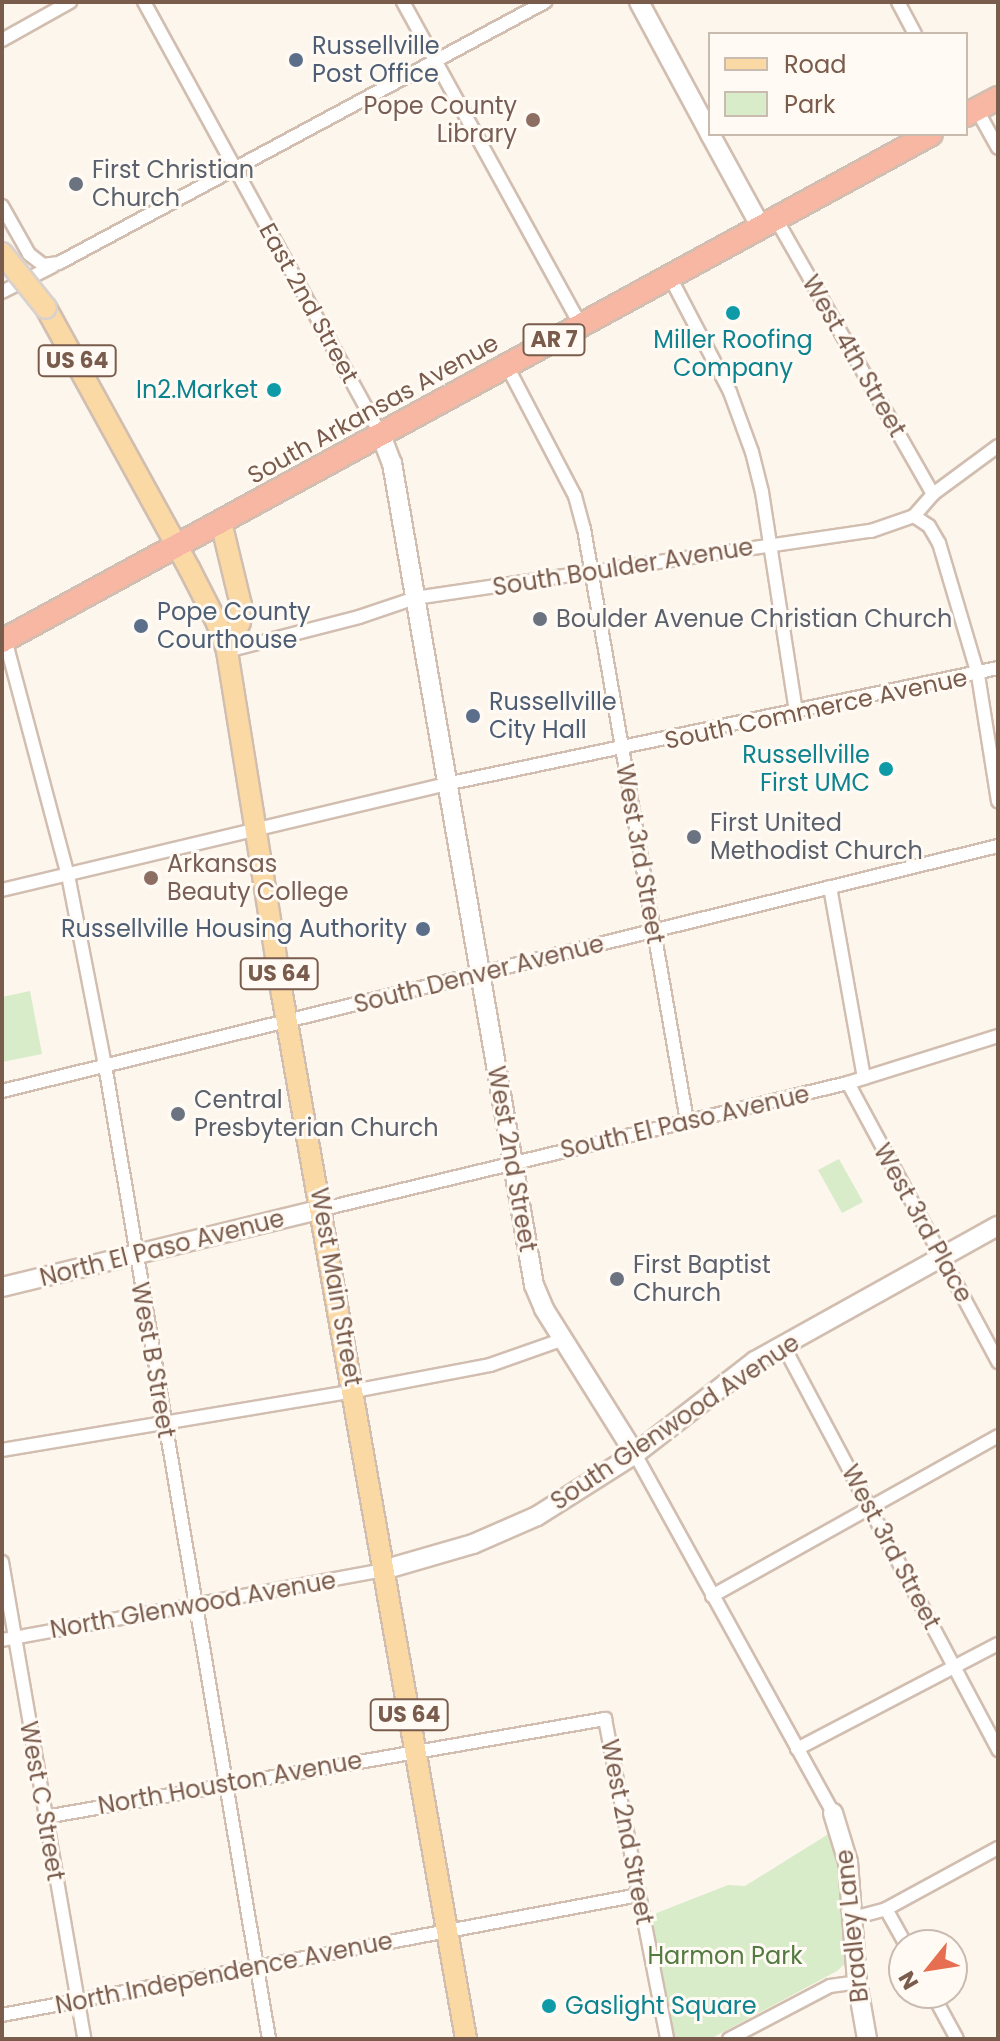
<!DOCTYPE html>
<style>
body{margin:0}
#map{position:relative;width:1000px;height:2041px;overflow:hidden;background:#fdf6ec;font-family:Poppins,sans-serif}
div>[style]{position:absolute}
.green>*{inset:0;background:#d8ecc9}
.roads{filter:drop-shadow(2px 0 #d1beb0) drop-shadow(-2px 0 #d1beb0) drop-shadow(0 2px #d1beb0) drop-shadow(0 -2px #d1beb0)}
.street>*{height:12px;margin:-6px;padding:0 6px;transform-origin:6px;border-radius:6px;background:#fff}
.secondary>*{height:18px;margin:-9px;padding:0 9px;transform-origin:9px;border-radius:9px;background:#fff}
.primary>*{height:20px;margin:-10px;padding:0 10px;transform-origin:10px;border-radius:10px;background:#fbd9a5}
.highway>*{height:22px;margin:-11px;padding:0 11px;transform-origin:11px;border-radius:11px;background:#f7b7a3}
.bridges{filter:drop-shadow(2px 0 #dad1cd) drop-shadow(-2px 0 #dad1cd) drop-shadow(0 2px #dad1cd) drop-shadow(0 -2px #dad1cd)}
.primary-bridge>*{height:20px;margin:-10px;padding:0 10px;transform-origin:10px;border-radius:10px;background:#fbd9a5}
.dots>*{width:22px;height:22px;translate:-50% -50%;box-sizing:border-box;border:4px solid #fffaf3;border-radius:50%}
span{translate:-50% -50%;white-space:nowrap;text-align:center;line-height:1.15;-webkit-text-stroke:6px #fffaf3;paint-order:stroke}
.shield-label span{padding:2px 6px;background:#fffaf3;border:2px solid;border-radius:6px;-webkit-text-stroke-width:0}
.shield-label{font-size:22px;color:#7a5c4d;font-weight:700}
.service-label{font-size:24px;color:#4e5e75}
.left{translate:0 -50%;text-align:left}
.right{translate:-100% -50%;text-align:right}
.education-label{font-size:24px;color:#785e54}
.worship-label{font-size:24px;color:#5b616d}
.street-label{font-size:24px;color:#7a5c4d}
.culture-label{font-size:24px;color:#0d838f}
.park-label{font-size:24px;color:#537a41}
.frame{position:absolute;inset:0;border:4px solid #7a5c4d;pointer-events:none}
.legend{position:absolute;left:708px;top:32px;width:260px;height:104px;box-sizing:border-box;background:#fffaf3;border:2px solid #cabbb1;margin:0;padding:10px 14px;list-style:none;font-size:24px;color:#7a5c4d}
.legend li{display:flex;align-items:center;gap:16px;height:40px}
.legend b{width:40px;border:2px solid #cabbb1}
.north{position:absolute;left:888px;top:1929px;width:80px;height:80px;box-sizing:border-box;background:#fffaf3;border:2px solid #cabbb1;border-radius:50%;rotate:240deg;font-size:22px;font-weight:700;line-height:32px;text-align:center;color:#7a5c4d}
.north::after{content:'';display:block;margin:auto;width:28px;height:36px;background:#e76f51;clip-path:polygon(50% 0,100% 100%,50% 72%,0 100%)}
</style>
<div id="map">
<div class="green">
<i style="clip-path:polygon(30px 991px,42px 1054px,2px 1062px,2px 997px)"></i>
<i style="clip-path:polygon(839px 1159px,863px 1202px,842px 1213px,818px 1170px)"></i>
<i style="clip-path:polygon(830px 1833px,843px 1893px,847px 1962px,837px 1971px,710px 2039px,673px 2039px,649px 1916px,728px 1885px,745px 1886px)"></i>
</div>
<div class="roads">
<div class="street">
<i style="left:144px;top:2px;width:494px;rotate:61.3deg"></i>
<i style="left:403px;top:2px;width:370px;rotate:61.2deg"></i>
<i style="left:898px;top:2px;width:36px;rotate:62deg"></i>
<i style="left:2px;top:40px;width:78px;rotate:-29.2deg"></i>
<i style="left:977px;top:110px;width:43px;rotate:61.1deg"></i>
<i style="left:2px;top:206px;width:55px;rotate:60.6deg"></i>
<i style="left:29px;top:254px;width:18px;rotate:38deg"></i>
<i style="left:43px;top:265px;width:16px;rotate:-7deg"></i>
<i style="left:59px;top:263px;width:552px;rotate:-28.24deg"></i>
<i style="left:776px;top:219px;width:317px;rotate:60.3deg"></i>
<i style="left:670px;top:277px;width:130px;rotate:62.4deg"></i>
<i style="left:730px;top:392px;width:64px;rotate:69.9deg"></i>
<i style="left:752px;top:452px;width:41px;rotate:76deg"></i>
<i style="left:762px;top:492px;width:222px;rotate:81.2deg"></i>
<i style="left:2px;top:292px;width:57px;rotate:-27deg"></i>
<i style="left:507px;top:366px;width:147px;rotate:62.4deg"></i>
<i style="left:575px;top:496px;width:34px;rotate:75deg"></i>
<i style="left:584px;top:529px;width:601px;rotate:80.13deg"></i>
<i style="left:914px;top:516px;width:18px;rotate:34deg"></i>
<i style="left:929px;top:526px;width:20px;rotate:60deg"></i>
<i style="left:939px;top:543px;width:138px;rotate:73.5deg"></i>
<i style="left:978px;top:675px;width:128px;rotate:81deg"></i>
<i style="left:5px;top:639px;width:244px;rotate:75.1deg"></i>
<i style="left:68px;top:875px;width:194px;rotate:79deg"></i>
<i style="left:105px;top:1065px;width:988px;rotate:80.44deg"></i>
<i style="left:227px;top:651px;width:136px;rotate:-14.4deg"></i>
<i style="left:359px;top:617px;width:59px;rotate:-18.7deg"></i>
<i style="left:415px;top:598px;width:461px;rotate:-8.4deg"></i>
<i style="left:871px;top:531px;width:46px;rotate:-19.2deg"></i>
<i style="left:914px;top:516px;width:29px;rotate:-49deg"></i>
<i style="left:933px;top:494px;width:81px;rotate:-36.4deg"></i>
<i style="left:830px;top:887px;width:194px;rotate:79.9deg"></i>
<i style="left:2px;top:890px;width:456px;rotate:-13.4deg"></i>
<i style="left:446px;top:784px;width:564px;rotate:-11.87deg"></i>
<i style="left:848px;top:1083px;width:317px;rotate:61.7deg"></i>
<i style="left:2px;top:1091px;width:1026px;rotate:-13.82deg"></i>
<i style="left:323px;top:1209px;width:540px;rotate:-13.5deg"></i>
<i style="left:848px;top:1083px;width:157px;rotate:-17.4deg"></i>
<i style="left:783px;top:1345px;width:459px;rotate:62deg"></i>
<i style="left:2px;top:1450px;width:357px;rotate:-9.5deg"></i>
<i style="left:354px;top:1391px;width:138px;rotate:-10.8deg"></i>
<i style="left:490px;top:1365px;width:78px;rotate:-19.4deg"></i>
<i style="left:635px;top:1454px;width:410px;rotate:61.1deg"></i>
<i style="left:2px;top:1562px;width:484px;rotate:80.2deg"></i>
<i style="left:712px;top:1596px;width:328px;rotate:-29.2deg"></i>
<i style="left:2px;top:1640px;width:387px;rotate:-10.4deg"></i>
<i style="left:797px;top:1749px;width:227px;rotate:-27.6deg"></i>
<i style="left:45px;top:1817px;width:569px;rotate:-9.93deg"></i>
<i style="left:605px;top:1719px;width:326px;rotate:79deg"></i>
<i style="left:886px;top:1909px;width:41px;rotate:60.9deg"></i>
<i style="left:853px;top:1918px;width:34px;rotate:-15deg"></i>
<i style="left:886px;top:1909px;width:128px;rotate:-28.6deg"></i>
<i style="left:932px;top:1993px;width:52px;rotate:61.5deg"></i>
<i style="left:2px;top:2015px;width:648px;rotate:-10.67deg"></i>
<i style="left:729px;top:2039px;width:114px;rotate:-27.7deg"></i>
<i style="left:830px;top:1986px;width:27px;rotate:-8deg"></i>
</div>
<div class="secondary">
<i style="left:639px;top:2px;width:150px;rotate:61.7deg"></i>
<i style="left:710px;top:134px;width:106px;rotate:61.3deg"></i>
<i style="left:381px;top:435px;width:30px;rotate:69deg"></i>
<i style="left:392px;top:463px;width:834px;rotate:80.2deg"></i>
<i style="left:534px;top:1285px;width:26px;rotate:67deg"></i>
<i style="left:544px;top:1309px;width:171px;rotate:57.9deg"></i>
<i style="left:2px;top:1287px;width:330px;rotate:-13.7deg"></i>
<i style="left:383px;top:1570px;width:94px;rotate:-16.1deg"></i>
<i style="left:473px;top:1544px;width:70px;rotate:-23.6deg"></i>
<i style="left:537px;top:1516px;width:116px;rotate:-32.3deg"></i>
<i style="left:635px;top:1454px;width:152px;rotate:-37.8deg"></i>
<i style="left:755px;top:1361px;width:278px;rotate:-29.1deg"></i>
<i style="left:833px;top:1813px;width:51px;rotate:73deg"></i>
<i style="left:848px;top:1862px;width:120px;rotate:85.7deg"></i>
<i style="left:857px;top:1982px;width:58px;rotate:80deg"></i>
</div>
<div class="primary">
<i style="left:46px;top:308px;width:297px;rotate:61.2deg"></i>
<i style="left:189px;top:568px;width:62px;rotate:63deg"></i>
<i style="left:217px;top:623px;width:30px;rotate:70deg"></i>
<i style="left:227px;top:651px;width:347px;rotate:80.9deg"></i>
<i style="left:282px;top:994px;width:1061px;rotate:80.01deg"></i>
<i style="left:221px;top:522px;width:85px;rotate:76.5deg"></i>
<i style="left:241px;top:605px;width:17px;rotate:93deg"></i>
<i style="left:240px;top:622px;width:32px;rotate:114deg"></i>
</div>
<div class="highway">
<i style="left:966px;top:115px;width:36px;rotate:-28deg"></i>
<i style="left:2px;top:641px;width:1058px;rotate:-28.62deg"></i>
</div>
</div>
<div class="bridges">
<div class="primary-bridge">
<i style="left:2px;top:253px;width:70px;rotate:51.3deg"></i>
</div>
</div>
<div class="dots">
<i style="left:296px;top:60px;background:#5c6f8a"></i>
<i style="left:533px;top:120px;background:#8d6e63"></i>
<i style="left:76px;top:184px;background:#6b7280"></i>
<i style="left:733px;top:313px;background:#0f9aa8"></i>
<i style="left:274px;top:390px;background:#0f9aa8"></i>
<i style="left:540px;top:619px;background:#6b7280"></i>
<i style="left:141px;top:626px;background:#5c6f8a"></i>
<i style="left:473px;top:716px;background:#5c6f8a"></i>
<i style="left:886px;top:769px;background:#0f9aa8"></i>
<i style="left:694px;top:837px;background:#6b7280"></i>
<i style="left:151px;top:878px;background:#8d6e63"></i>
<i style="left:423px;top:929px;background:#5c6f8a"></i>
<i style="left:178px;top:1114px;background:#6b7280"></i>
<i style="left:617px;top:1279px;background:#6b7280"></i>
<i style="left:549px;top:2006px;background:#0f9aa8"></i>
</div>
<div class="shield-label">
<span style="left:554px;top:340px">AR 7</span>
<span style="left:77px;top:361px">US 64</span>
<span style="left:279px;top:974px">US 64</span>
<span style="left:409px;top:1715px">US 64</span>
</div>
<div class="service-label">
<span class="left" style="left:312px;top:60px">Russellville<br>Post Office</span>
<span class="left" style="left:157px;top:626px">Pope County<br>Courthouse</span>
<span class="left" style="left:489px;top:716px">Russellville<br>City Hall</span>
<span class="right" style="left:407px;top:929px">Russellville Housing Authority</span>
</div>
<div class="education-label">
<span class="right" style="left:517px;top:120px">Pope County<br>Library</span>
<span class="left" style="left:167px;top:878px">Arkansas<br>Beauty College</span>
</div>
<div class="worship-label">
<span class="left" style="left:92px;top:184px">First Christian<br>Church</span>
<span class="left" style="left:556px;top:619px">Boulder Avenue Christian Church</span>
<span class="left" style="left:710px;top:837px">First United<br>Methodist Church</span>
<span class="left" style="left:194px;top:1114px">Central<br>Presbyterian Church</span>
<span class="left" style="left:633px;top:1279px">First Baptist<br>Church</span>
</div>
<div class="street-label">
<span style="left:309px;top:303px;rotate:61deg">East 2nd Street</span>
<span style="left:854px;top:356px;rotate:60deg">West 4th Street</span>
<span style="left:373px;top:409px;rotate:-29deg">South Arkansas Avenue</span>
<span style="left:623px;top:567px;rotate:-9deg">South Boulder Avenue</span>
<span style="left:816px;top:709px;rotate:-12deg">South Commerce Avenue</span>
<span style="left:640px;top:854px;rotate:80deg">West 3rd Street</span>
<span style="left:479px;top:974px;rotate:-14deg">South Denver Avenue</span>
<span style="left:685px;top:1122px;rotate:-13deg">South El Paso Avenue</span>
<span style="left:512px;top:1159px;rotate:80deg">West 2nd Street</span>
<span style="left:923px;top:1223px;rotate:61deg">West 3rd Place</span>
<span style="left:162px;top:1248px;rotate:-14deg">North El Paso Avenue</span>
<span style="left:336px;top:1287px;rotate:80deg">West Main Street</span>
<span style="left:153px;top:1360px;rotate:80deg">West B Street</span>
<span style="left:675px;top:1422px;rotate:-34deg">South Glenwood Avenue</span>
<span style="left:891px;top:1547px;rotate:62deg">West 3rd Street</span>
<span style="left:193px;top:1605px;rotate:-10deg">North Glenwood Avenue</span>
<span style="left:230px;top:1783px;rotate:-10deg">North Houston Avenue</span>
<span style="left:42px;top:1801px;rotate:80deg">West C Street</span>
<span style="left:627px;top:1832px;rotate:79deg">West 2nd Street</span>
<span style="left:852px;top:1926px;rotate:-96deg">Bradley Lane</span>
<span style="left:224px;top:1973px;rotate:-11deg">North Independence Avenue</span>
</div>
<div class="culture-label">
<span style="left:733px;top:354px">Miller Roofing<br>Company</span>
<span class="right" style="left:258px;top:390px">In2.Market</span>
<span class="right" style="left:870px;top:769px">Russellville<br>First UMC</span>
<span class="left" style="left:565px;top:2006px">Gaslight Square</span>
</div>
<div class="park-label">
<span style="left:725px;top:1956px">Harmon Park</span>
</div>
<div class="frame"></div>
<ul class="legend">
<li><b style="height:10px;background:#fbd9a5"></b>Road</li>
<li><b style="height:22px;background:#d8ecc9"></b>Park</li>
</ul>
<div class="north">N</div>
</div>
